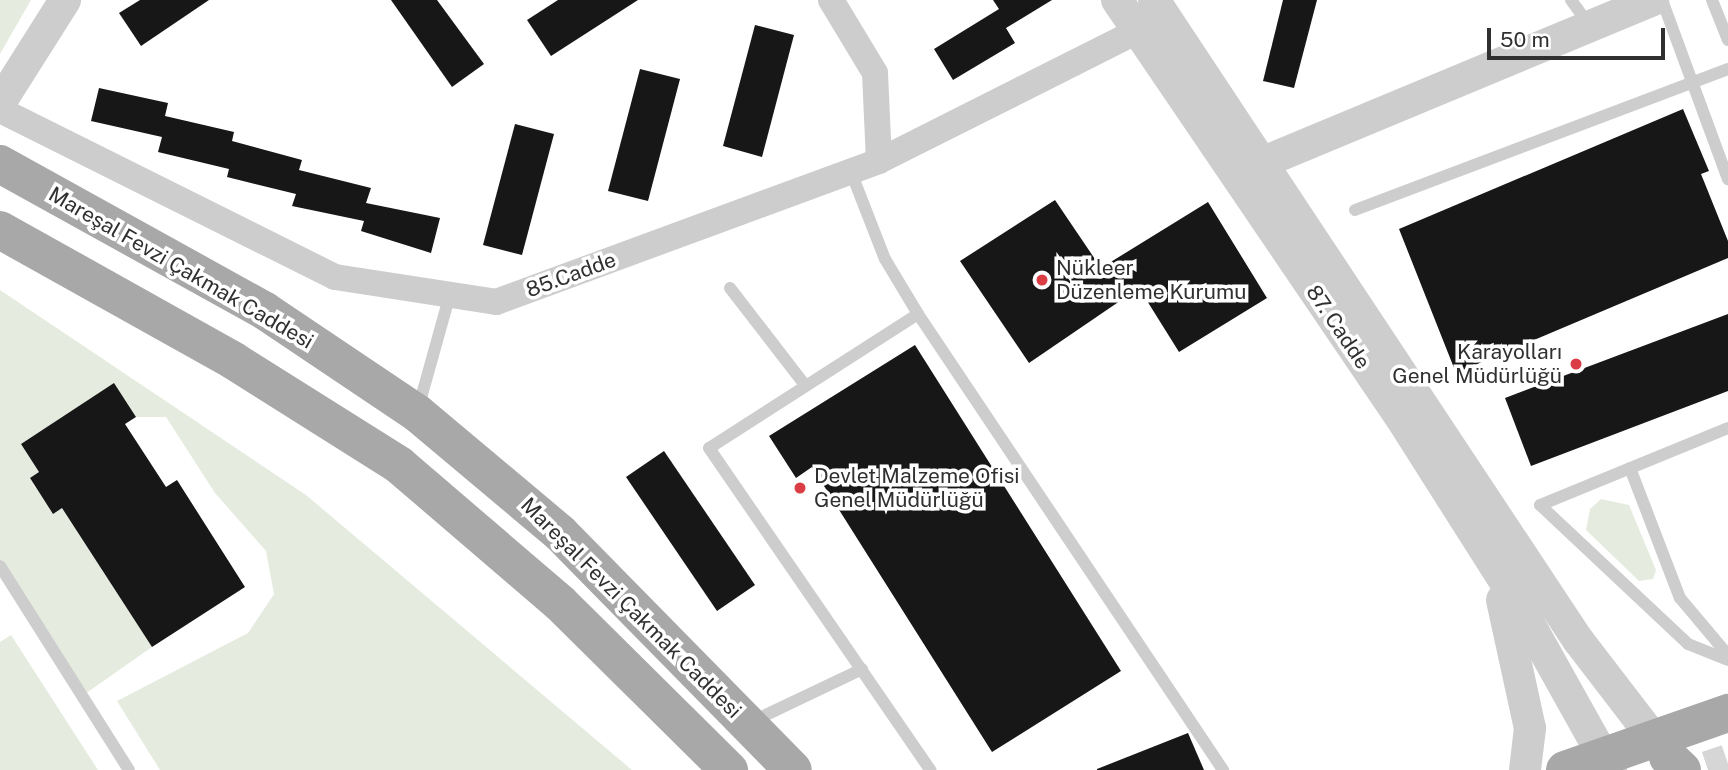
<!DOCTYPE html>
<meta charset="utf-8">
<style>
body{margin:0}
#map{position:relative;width:1728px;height:770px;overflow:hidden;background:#fff;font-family:"Public Sans",sans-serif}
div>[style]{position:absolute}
.green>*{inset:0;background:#e5ecdf}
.building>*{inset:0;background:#171717}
.primary-tunnel>*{height:38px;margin-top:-19px;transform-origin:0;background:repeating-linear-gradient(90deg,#d6d6d6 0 38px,transparent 0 57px)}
.service>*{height:12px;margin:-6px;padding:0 6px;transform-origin:6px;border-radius:6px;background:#cdcdcd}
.minor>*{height:26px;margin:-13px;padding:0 13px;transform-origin:13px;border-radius:13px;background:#cdcdcd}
.tertiary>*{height:32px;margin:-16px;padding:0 16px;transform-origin:16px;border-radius:16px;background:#cdcdcd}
.primary>*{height:38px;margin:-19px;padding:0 19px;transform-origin:19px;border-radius:19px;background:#a8a8a8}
.dots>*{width:19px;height:19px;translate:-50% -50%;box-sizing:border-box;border:4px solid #fff;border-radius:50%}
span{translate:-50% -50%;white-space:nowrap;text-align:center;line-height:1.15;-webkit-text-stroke:7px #fff;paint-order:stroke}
.street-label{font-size:21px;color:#303030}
.poi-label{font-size:21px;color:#303030}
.left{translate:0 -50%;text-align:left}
.right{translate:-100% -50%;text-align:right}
.scale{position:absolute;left:1487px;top:28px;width:178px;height:32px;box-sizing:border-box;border:4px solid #303030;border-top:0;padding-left:9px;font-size:21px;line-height:24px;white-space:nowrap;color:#303030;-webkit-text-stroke:5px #fff;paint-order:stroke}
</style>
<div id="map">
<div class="green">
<i style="clip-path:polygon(0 0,31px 0,0 54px)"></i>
<i style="clip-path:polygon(0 290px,306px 495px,632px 770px,160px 770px,117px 701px,248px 633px,274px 594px,266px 551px,215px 493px,166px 417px,136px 417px,114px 384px,21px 444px,39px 472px,30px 479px,53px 514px,62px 508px,152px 647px,82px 696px,0 566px)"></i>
<i style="clip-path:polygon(1601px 499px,1629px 505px,1656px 570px,1653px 579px,1639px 581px,1586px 530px,1590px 509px)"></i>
<i style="clip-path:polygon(11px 635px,98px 770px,0 770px,0 642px)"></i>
</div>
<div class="building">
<i style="clip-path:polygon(140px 0,209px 0,141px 46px,119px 13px)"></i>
<i style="clip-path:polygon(391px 0,437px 0,484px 64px,452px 87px)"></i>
<i style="clip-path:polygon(558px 0,638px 0,551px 56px,527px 20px)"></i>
<i style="clip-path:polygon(993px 0,1052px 0,1006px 28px,1015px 43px,953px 80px,934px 49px,999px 9px)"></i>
<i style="clip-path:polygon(1283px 0,1317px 0,1294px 88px,1263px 81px)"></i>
<i style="clip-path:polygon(755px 25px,794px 35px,762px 157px,723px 146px)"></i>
<i style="clip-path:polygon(640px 69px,680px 79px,648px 201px,608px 191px)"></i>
<i style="clip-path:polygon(99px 88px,168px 103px,165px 116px,234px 132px,232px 141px,302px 160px,299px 170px,371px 188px,366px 203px,440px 218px,431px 253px,361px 231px,364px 221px,292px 206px,296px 194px,227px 177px,229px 169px,158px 152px,162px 137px,91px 121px)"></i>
<i style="clip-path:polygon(1683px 109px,1709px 171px,1701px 174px,1728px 241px,1728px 258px,1456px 373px,1399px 229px)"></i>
<i style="clip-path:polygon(515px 124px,554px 134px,522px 255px,483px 245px)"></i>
<i style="clip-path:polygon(1055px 200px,1101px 268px,1208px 202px,1267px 298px,1179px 352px,1139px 288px,1029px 363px,960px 261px)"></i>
<i style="clip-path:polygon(1728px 314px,1728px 391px,1531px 466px,1505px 398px)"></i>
<i style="clip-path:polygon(915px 345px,1121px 671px,992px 752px,812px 467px,796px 478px,769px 436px)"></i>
<i style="clip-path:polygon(114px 383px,136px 417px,125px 424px,166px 487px,177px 480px,245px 587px,152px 647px,62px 508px,53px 514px,30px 478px,39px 472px,21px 444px)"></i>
<i style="clip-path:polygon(664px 451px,755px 585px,717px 611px,626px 477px)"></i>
<i style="clip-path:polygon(1188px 733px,1204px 770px,1097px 770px,1097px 769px)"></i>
</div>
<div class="primary-tunnel">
<i style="left:1708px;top:770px;width:21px;rotate:-19deg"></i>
</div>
<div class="service">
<i style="left:1571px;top:0;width:31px;rotate:54deg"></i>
<i style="left:1662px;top:0;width:191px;rotate:69.8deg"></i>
<i style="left:1712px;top:0;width:43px;rotate:68.2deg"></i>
<i style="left:851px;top:172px;width:93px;rotate:68.7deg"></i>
<i style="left:885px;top:259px;width:64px;rotate:59deg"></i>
<i style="left:918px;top:314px;width:549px;rotate:56.22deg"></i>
<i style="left:1355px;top:210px;width:399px;rotate:-20.7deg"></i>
<i style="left:730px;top:288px;width:123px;rotate:52.3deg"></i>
<i style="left:918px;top:314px;width:248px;rotate:147.3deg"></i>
<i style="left:709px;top:448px;width:391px;rotate:55.5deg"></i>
<i style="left:418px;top:409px;width:115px;rotate:-74.4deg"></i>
<i style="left:1728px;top:428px;width:203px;rotate:157.7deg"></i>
<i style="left:1540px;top:505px;width:203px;rotate:43.2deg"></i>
<i style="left:1688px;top:644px;width:43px;rotate:21.8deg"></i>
<i style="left:1630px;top:468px;width:139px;rotate:69deg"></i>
<i style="left:1680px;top:598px;width:75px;rotate:49.9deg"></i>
<i style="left:0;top:566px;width:241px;rotate:57.7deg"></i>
<i style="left:751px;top:722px;width:123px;rotate:-25.5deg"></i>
</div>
<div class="minor">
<i style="left:831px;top:0;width:85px;rotate:58.9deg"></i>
<i style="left:875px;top:73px;width:88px;rotate:87.4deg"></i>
<i style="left:0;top:110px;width:374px;rotate:26.5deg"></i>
<i style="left:335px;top:277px;width:163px;rotate:8.8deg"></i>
<i style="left:496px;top:302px;width:408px;rotate:-20.2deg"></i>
<i style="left:879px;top:161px;width:289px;rotate:-26.7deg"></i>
</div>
<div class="tertiary">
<i style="left:1117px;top:0;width:505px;rotate:55.81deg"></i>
<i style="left:1401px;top:418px;width:207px;rotate:57.6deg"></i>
<i style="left:1512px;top:593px;width:203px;rotate:60.8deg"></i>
<i style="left:1154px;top:0;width:768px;rotate:56.48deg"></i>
<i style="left:1578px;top:640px;width:146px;rotate:52.5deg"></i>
<i style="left:0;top:103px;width:122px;rotate:-57.7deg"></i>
<i style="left:1247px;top:169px;width:440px;rotate:-22.6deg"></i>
<i style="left:1502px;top:600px;width:131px;rotate:77.7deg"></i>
<i style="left:1530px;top:728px;width:42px;rotate:96.8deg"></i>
</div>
<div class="primary">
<i style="left:0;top:164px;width:303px;rotate:29deg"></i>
<i style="left:265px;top:311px;width:183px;rotate:33.9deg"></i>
<i style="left:417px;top:413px;width:187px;rotate:40deg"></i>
<i style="left:560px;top:533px;width:332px;rotate:45.5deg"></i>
<i style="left:0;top:230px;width:268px;rotate:29.2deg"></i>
<i style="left:234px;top:361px;width:195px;rotate:32.2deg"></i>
<i style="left:399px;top:465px;width:212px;rotate:40.6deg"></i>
<i style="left:560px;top:603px;width:238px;rotate:44.7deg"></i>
<i style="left:1668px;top:757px;width:19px;rotate:43deg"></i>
<i style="left:1565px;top:770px;width:173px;rotate:-19.3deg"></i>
</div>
<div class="dots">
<i style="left:1042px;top:280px;background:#db3d44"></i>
<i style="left:1576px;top:364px;background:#db3d44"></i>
<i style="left:800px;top:488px;background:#db3d44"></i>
</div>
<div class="street-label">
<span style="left:181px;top:268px;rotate:30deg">Mareşal Fevzi Çakmak Caddesi</span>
<span style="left:571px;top:275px;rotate:-20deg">85.Cadde</span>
<span style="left:1338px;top:327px;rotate:56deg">87. Cadde</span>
<span style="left:631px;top:608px;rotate:45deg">Mareşal Fevzi Çakmak Caddesi</span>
</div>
<div class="poi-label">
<span class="left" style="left:1056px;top:280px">Nükleer<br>Düzenleme Kurumu</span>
<span class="right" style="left:1562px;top:364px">Karayolları<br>Genel Müdürlüğü</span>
<span class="left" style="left:814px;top:488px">Devlet Malzeme Ofisi<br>Genel Müdürlüğü</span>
</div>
<div class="scale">50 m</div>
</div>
